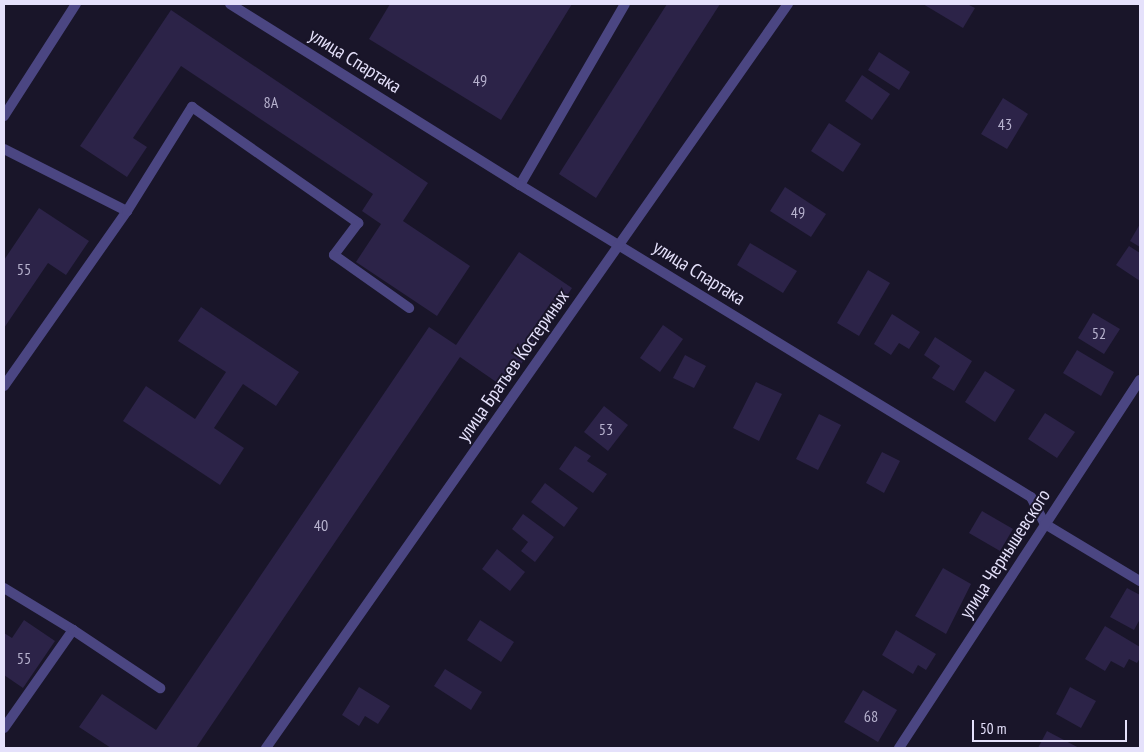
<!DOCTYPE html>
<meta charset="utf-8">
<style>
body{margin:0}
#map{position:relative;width:1144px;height:752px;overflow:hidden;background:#191529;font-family:"PT Sans Narrow",sans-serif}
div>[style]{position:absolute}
.building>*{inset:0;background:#2c2348}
.service>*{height:10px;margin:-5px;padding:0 5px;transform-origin:5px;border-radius:5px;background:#4b4682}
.minor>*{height:10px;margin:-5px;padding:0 5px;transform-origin:5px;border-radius:5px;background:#4b4682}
.tertiary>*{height:10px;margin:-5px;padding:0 5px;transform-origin:5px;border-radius:5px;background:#4b4682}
span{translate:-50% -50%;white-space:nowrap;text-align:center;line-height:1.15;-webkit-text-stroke:4px #191529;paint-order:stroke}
.number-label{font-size:16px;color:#b7b2ce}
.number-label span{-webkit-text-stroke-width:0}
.street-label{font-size:19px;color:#e5e1fb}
.frame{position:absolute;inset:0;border:5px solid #e5e1fb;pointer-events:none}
.scale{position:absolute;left:972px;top:720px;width:155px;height:22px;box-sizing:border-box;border:2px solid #e5e1fb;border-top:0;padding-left:6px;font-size:15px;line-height:18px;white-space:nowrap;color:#e5e1fb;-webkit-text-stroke:4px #191529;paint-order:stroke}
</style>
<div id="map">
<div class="building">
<i style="clip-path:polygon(390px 4px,572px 4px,501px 120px,369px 39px)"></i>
<i style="clip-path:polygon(667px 4px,720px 4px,596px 198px,559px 174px)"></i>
<i style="clip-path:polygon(923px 4px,967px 4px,975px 8px,963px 28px)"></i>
<i style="clip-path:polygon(171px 10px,428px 183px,403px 221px,470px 266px,437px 316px,356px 262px,381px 224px,362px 211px,373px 194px,181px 66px,133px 138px,147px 147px,127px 177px,80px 146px)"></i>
<i style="clip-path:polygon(879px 52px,910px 72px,899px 90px,868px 70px)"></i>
<i style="clip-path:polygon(862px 75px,890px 94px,872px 120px,845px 101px)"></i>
<i style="clip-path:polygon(1003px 98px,1028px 114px,1007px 149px,981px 134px)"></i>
<i style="clip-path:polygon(829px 123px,861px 144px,843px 172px,811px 151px)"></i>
<i style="clip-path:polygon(785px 187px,826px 214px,811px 237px,770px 211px)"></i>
<i style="clip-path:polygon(39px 208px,89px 241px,66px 275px,48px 263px,4px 328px,4px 260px)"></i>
<i style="clip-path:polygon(1140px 224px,1140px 247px,1130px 241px)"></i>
<i style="clip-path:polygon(750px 243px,797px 271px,783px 293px,737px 265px)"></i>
<i style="clip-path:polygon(1129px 246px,1140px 253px,1140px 281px,1116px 265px)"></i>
<i style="clip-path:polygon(519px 252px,572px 288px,505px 388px,460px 357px,196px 748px,111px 748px,79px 727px,102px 694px,156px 730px,429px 327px,456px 345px)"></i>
<i style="clip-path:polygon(868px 270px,890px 283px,859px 336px,837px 323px)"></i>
<i style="clip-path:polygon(201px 307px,299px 372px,276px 406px,243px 384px,214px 428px,244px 448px,220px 485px,123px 421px,146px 386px,195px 419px,226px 372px,178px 341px)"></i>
<i style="clip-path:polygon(1093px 313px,1120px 329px,1104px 354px,1078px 338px)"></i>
<i style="clip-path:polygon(892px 314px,920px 332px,909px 349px,899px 343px,891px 355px,874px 344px)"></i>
<i style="clip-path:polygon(663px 325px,683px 339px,660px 372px,640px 358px)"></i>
<i style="clip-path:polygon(935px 337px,972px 361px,954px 391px,932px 378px,940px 366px,924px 355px)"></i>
<i style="clip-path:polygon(1077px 350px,1114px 372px,1101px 396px,1063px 373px)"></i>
<i style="clip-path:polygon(685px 355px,706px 366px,694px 388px,673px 378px)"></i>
<i style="clip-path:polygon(985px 371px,1015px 390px,995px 422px,965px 402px)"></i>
<i style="clip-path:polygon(756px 382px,782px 394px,759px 441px,733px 428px)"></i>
<i style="clip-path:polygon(604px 406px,628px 425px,608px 451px,584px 432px)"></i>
<i style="clip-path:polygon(1045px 413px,1075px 432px,1057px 458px,1028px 439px)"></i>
<i style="clip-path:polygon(819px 414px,841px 425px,818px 470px,796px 459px)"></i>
<i style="clip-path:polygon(575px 446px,591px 456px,587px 461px,607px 474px,593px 493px,559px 469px)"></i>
<i style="clip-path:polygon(882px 452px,900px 461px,884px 493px,866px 483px)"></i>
<i style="clip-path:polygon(545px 483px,578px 508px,564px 527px,531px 502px)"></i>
<i style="clip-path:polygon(982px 511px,1013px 529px,1000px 551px,969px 533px)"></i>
<i style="clip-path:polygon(523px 514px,554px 537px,535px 562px,521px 551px,528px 542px,512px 529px)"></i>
<i style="clip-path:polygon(497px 549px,525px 572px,510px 591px,482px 569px)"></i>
<i style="clip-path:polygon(943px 568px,971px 584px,946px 634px,915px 616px)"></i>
<i style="clip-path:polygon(1127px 588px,1140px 595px,1140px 619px,1134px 630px,1110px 617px)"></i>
<i style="clip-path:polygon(24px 620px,55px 641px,23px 688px,4px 675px,4px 633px,12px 638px)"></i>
<i style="clip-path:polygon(480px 620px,514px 642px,501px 662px,467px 640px)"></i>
<i style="clip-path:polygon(1105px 626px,1140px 647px,1140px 658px,1137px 663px,1129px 659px,1124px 668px,1111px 661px,1105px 671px,1085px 659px)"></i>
<i style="clip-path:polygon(896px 630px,936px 654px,926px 670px,918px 665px,913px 674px,882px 655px)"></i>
<i style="clip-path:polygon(445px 669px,482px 692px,471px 710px,434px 686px)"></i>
<i style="clip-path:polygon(359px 687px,390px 706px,378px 724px,365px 716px,359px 726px,342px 715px)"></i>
<i style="clip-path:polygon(1070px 687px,1096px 701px,1081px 728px,1056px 714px)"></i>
<i style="clip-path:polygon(863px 690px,897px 710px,878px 742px,844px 722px)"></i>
<i style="clip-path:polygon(1047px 731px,1079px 748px,1038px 748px)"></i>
</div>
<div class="service">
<i style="left:4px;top:149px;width:138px;rotate:26.8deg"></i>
<i style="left:520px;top:185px;width:209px;rotate:-59.9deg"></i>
<i style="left:4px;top:386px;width:214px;rotate:-54.9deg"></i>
<i style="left:127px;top:211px;width:123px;rotate:-58deg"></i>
<i style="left:192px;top:107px;width:203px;rotate:34.9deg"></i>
<i style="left:358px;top:223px;width:40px;rotate:127deg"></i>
<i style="left:334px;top:255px;width:92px;rotate:35.2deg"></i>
<i style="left:4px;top:588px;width:81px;rotate:31.3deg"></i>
<i style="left:4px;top:728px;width:120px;rotate:-54.9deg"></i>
<i style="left:73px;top:630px;width:105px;rotate:33.7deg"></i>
</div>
<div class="minor">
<i style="left:230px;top:4px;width:342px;rotate:32deg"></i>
<i style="left:520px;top:185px;width:599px;rotate:31.41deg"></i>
<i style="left:1031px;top:497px;width:30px;rotate:63deg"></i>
<i style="left:1045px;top:524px;width:111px;rotate:31deg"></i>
<i style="left:266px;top:748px;width:909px;rotate:-54.95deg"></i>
<i style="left:899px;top:748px;width:440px;rotate:-56.8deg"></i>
</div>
<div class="tertiary">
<i style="left:4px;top:116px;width:133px;rotate:-57.3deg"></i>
</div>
<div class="number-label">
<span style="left:480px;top:80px">49</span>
<span style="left:271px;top:102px">8А</span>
<span style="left:1005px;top:124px">43</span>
<span style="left:798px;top:212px">49</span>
<span style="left:24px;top:269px">55</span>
<span style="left:1099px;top:333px">52</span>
<span style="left:606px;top:429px">53</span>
<span style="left:321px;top:525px">40</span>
<span style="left:24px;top:658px">55</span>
<span style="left:871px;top:716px">68</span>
</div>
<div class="street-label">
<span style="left:355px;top:61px;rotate:32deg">улица Спартака</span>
<span style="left:699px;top:273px;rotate:32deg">улица Спартака</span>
<span style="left:513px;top:366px;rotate:-55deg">улица Братьев Костериных</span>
<span style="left:1005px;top:554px;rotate:-57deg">улица Чернышевского</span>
</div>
<div class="frame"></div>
<div class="scale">50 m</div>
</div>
